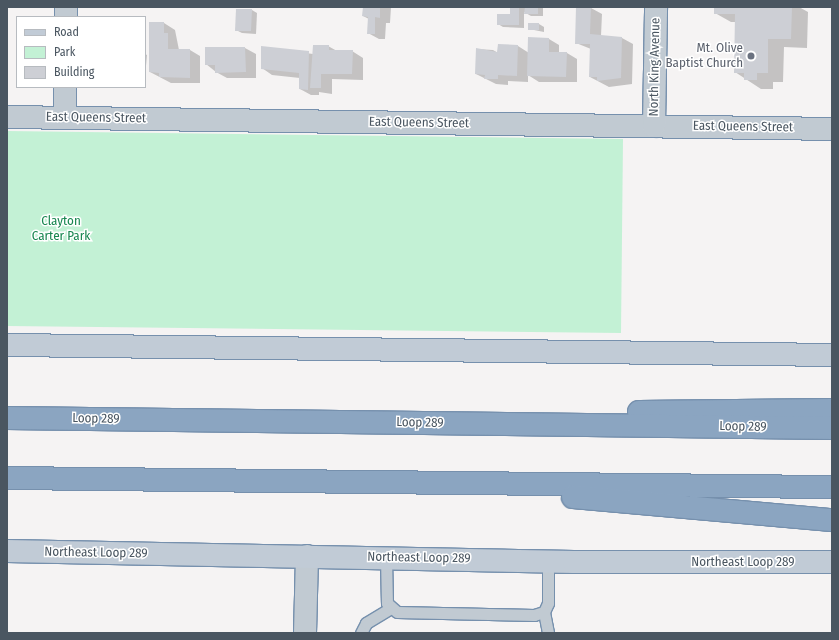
<!DOCTYPE html>
<style>
body{margin:0}
#map{position:relative;width:839px;height:640px;overflow:hidden;background:#f5f3f3;font-family:"Fira Sans Condensed",sans-serif}
div>[style]{position:absolute}
.green>*{inset:0;background:#c3f1d5}
.shadow>*{inset:0;background:#0003}
.building>*{inset:0;background:#cdcfd5}
.roads{filter:drop-shadow(1px 0 #7690ad) drop-shadow(-1px 0 #7690ad) drop-shadow(0 1px #7690ad) drop-shadow(0 -1px #7690ad)}
.service>*{height:11px;margin:-5.5px;padding:0 5.5px;transform-origin:5.5px;border-radius:5.5px;background:#c1cad2}
.minor>*{height:22px;margin:-11px;padding:0 11px;transform-origin:11px;border-radius:11px;background:#c1cad2}
.secondary>*{height:22px;margin:-11px;padding:0 11px;transform-origin:11px;border-radius:11px;background:#c1cbd6}
.motorway>*{height:22px;margin:-11px;padding:0 11px;transform-origin:11px;border-radius:11px;background:#8ba5c1}
.dots>*{width:11px;height:11px;translate:-50% -50%;box-sizing:border-box;border:2px solid #fff;border-radius:50%}
span{translate:-50% -50%;white-space:nowrap;text-align:center;line-height:1.15;-webkit-text-stroke:3px #fff;paint-order:stroke}
.worship-label{font-size:13px;color:#5b616d}
.right{translate:-100% -50%;text-align:right}
.street-label{font-size:13px;color:#4a5661}
.park-label{font-size:13px;color:#17864f}
.frame{position:absolute;inset:0;border:8px solid #4a5661;pointer-events:none}
.legend{position:absolute;left:16px;top:16px;width:130px;height:72px;box-sizing:border-box;background:#fff;border:1px solid #b7bbc0;margin:0;padding:5px 7px;list-style:none;font-size:12px;color:#4a5661}
.legend li{display:flex;align-items:center;gap:8px;height:20px}
.legend b{width:20px;border:1px solid #b7bbc0}
</style>
<div id="map">
<div class="green">
<i style="clip-path:polygon(7px 131px,623px 139px,621px 333px,7px 326px)"></i>
</div>
<div class="shadow">
<i style="clip-path:polygon(135px 7px,148px 7px,148px 8px,137px 8px)"></i>
<i style="clip-path:polygon(364px 7px,391px 7px,390px 23px,386px 23px,385px 39px,379px 39px,368px 33px,369px 19px,363px 16px)"></i>
<i style="clip-path:polygon(511px 7px,543px 7px,543px 16px,531px 16px,524px 12px,524px 28px,503px 27px,498px 24px,511px 15px)"></i>
<i style="clip-path:polygon(715px 7px,799px 7px,808px 12px,807px 48px,784px 47px,783px 82px,773px 82px,773px 89px,761px 89px,735px 72px,736px 22px,731px 22px,715px 13px)"></i>
<i style="clip-path:polygon(591px 8px,602px 14px,601px 36px,622px 38px,633px 44px,632px 84px,609px 87px,590px 77px,591px 49px,576px 43px)"></i>
<i style="clip-path:polygon(252px 10px,257px 13px,256px 34px,242px 33px,236px 30px)"></i>
<i style="clip-path:polygon(164px 23px,175px 30px,179px 50px,190px 50px,200px 56px,200px 83px,171px 83px,150px 72px)"></i>
<i style="clip-path:polygon(539px 24px,544px 27px,544px 32px,529px 29px)"></i>
<i style="clip-path:polygon(549px 39px,559px 45px,559px 53px,567px 53px,577px 59px,577px 82px,539px 82px,528px 75px,528px 82px,508px 81px,508px 85px,496px 84px,476px 74px,477px 49px,493px 50px,498px 53px,518px 46px,529px 53px)"></i>
<i style="clip-path:polygon(328px 46px,337px 51px,352px 51px,363px 58px,363px 80px,332px 79px,332px 94px,319px 92px,319px 95px,311px 95px,300px 89px,300px 78px,272px 75px,262px 68px,262px 47px,313px 54px)"></i>
<i style="clip-path:polygon(206px 48px,245px 48px,256px 54px,256px 78px,227px 78px,216px 72px,206px 64px)"></i>
<i style="clip-path:polygon(145px 54px,147px 55px,145px 77px)"></i>
</div>
<div class="building">
<i style="clip-path:polygon(363px 7px,380px 7px,380px 18px,375px 17px,375px 34px,367px 34px,368px 17px,362px 16px)"></i>
<i style="clip-path:polygon(510px 7px,519px 7px,519px 25px,497px 25px,497px 14px,510px 14px)"></i>
<i style="clip-path:polygon(525px 7px,538px 7px,538px 14px,524px 14px)"></i>
<i style="clip-path:polygon(576px 7px,591px 7px,590px 34px,622px 37px,621px 78px,597px 81px,597px 77px,589px 77px,590px 44px,575px 44px)"></i>
<i style="clip-path:polygon(714px 7px,792px 7px,791px 39px,768px 39px,768px 73px,757px 73px,757px 80px,744px 80px,744px 73px,734px 73px,735px 14px,714px 14px)"></i>
<i style="clip-path:polygon(236px 9px,252px 9px,251px 31px,235px 31px)"></i>
<i style="clip-path:polygon(149px 22px,164px 22px,164px 33px,168px 33px,168px 49px,190px 49px,190px 78px,159px 77px,159px 73px,149px 72px)"></i>
<i style="clip-path:polygon(528px 23px,539px 23px,539px 30px,528px 30px)"></i>
<i style="clip-path:polygon(528px 37px,549px 38px,549px 52px,567px 52px,566px 77px,527px 76px)"></i>
<i style="clip-path:polygon(498px 44px,518px 45px,517px 76px,498px 75px,498px 79px,484px 79px,485px 75px,475px 74px,476px 48px,497px 52px)"></i>
<i style="clip-path:polygon(313px 45px,329px 45px,329px 50px,353px 50px,352px 74px,321px 74px,321px 88px,310px 88px)"></i>
<i style="clip-path:polygon(261px 46px,309px 51px,308px 90px,299px 89px,299px 73px,261px 69px)"></i>
<i style="clip-path:polygon(205px 47px,245px 47px,246px 72px,215px 73px,215px 65px,205px 65px)"></i>
</div>
<div class="roads">
<div class="service">
<i style="left:386px;top:557px;width:46px;rotate:88.8deg"></i>
<i style="left:387px;top:603px;width:13px;rotate:42deg"></i>
<i style="left:397px;top:612px;width:137px;rotate:1.3deg"></i>
<i style="left:534px;top:615px;width:10px;rotate:-17deg"></i>
<i style="left:548px;top:561px;width:42px;rotate:90deg"></i>
<i style="left:548px;top:603px;width:10px;rotate:114deg"></i>
<i style="left:544px;top:612px;width:21px;rotate:79deg"></i>
<i style="left:361px;top:633px;width:11px;rotate:-63deg"></i>
<i style="left:366px;top:623px;width:29px;rotate:-31deg"></i>
</div>
<div class="minor">
<i style="left:66px;top:17px;width:10px;rotate:-90deg"></i>
<i style="left:7px;top:117px;width:825px;rotate:0.83deg"></i>
<i style="left:65px;top:117px;width:30px;rotate:-90deg"></i>
<i style="left:654px;top:126px;width:119px;rotate:-89deg"></i>
<i style="left:305px;top:633px;width:77px;rotate:-88.5deg"></i>
</div>
<div class="secondary">
<i style="left:7px;top:345px;width:825px;rotate:0.69deg"></i>
<i style="left:7px;top:551px;width:567px;rotate:1.11deg"></i>
<i style="left:574px;top:562px;width:258px"></i>
</div>
<div class="motorway">
<i style="left:639px;top:412px;width:193px;rotate:-0.6deg"></i>
<i style="left:7px;top:418px;width:825px;rotate:0.69deg"></i>
<i style="left:7px;top:478px;width:825px;rotate:0.63deg"></i>
<i style="left:573px;top:497px;width:260px;rotate:5.1deg"></i>
</div>
</div>
<div class="dots">
<i style="left:751px;top:56px;background:#6b7280"></i>
</div>
<div class="worship-label">
<span class="right" style="left:743px;top:56px">Mt. Olive<br>Baptist Church</span>
</div>
<div class="street-label">
<span style="left:655px;top:67px;rotate:-89deg">North King Avenue</span>
<span style="left:96px;top:118px;rotate:1deg">East Queens Street</span>
<span style="left:419px;top:123px;rotate:1deg">East Queens Street</span>
<span style="left:743px;top:127px;rotate:1deg">East Queens Street</span>
<span style="left:96px;top:419px;rotate:1deg">Loop 289</span>
<span style="left:420px;top:423px;rotate:1deg">Loop 289</span>
<span style="left:743px;top:427px;rotate:1deg">Loop 289</span>
<span style="left:96px;top:553px;rotate:1deg">Northeast Loop 289</span>
<span style="left:419px;top:558px;rotate:1deg">Northeast Loop 289</span>
<span style="left:743px;top:562px">Northeast Loop 289</span>
</div>
<div class="park-label">
<span style="left:61px;top:229px">Clayton<br>Carter Park</span>
</div>
<div class="frame"></div>
<ul class="legend">
<li><b style="height:5px;background:#c1cbd6"></b>Road</li>
<li><b style="height:11px;background:#c3f1d5"></b>Park</li>
<li><b style="height:11px;background:#cdcfd5"></b>Building</li>
</ul>
</div>
